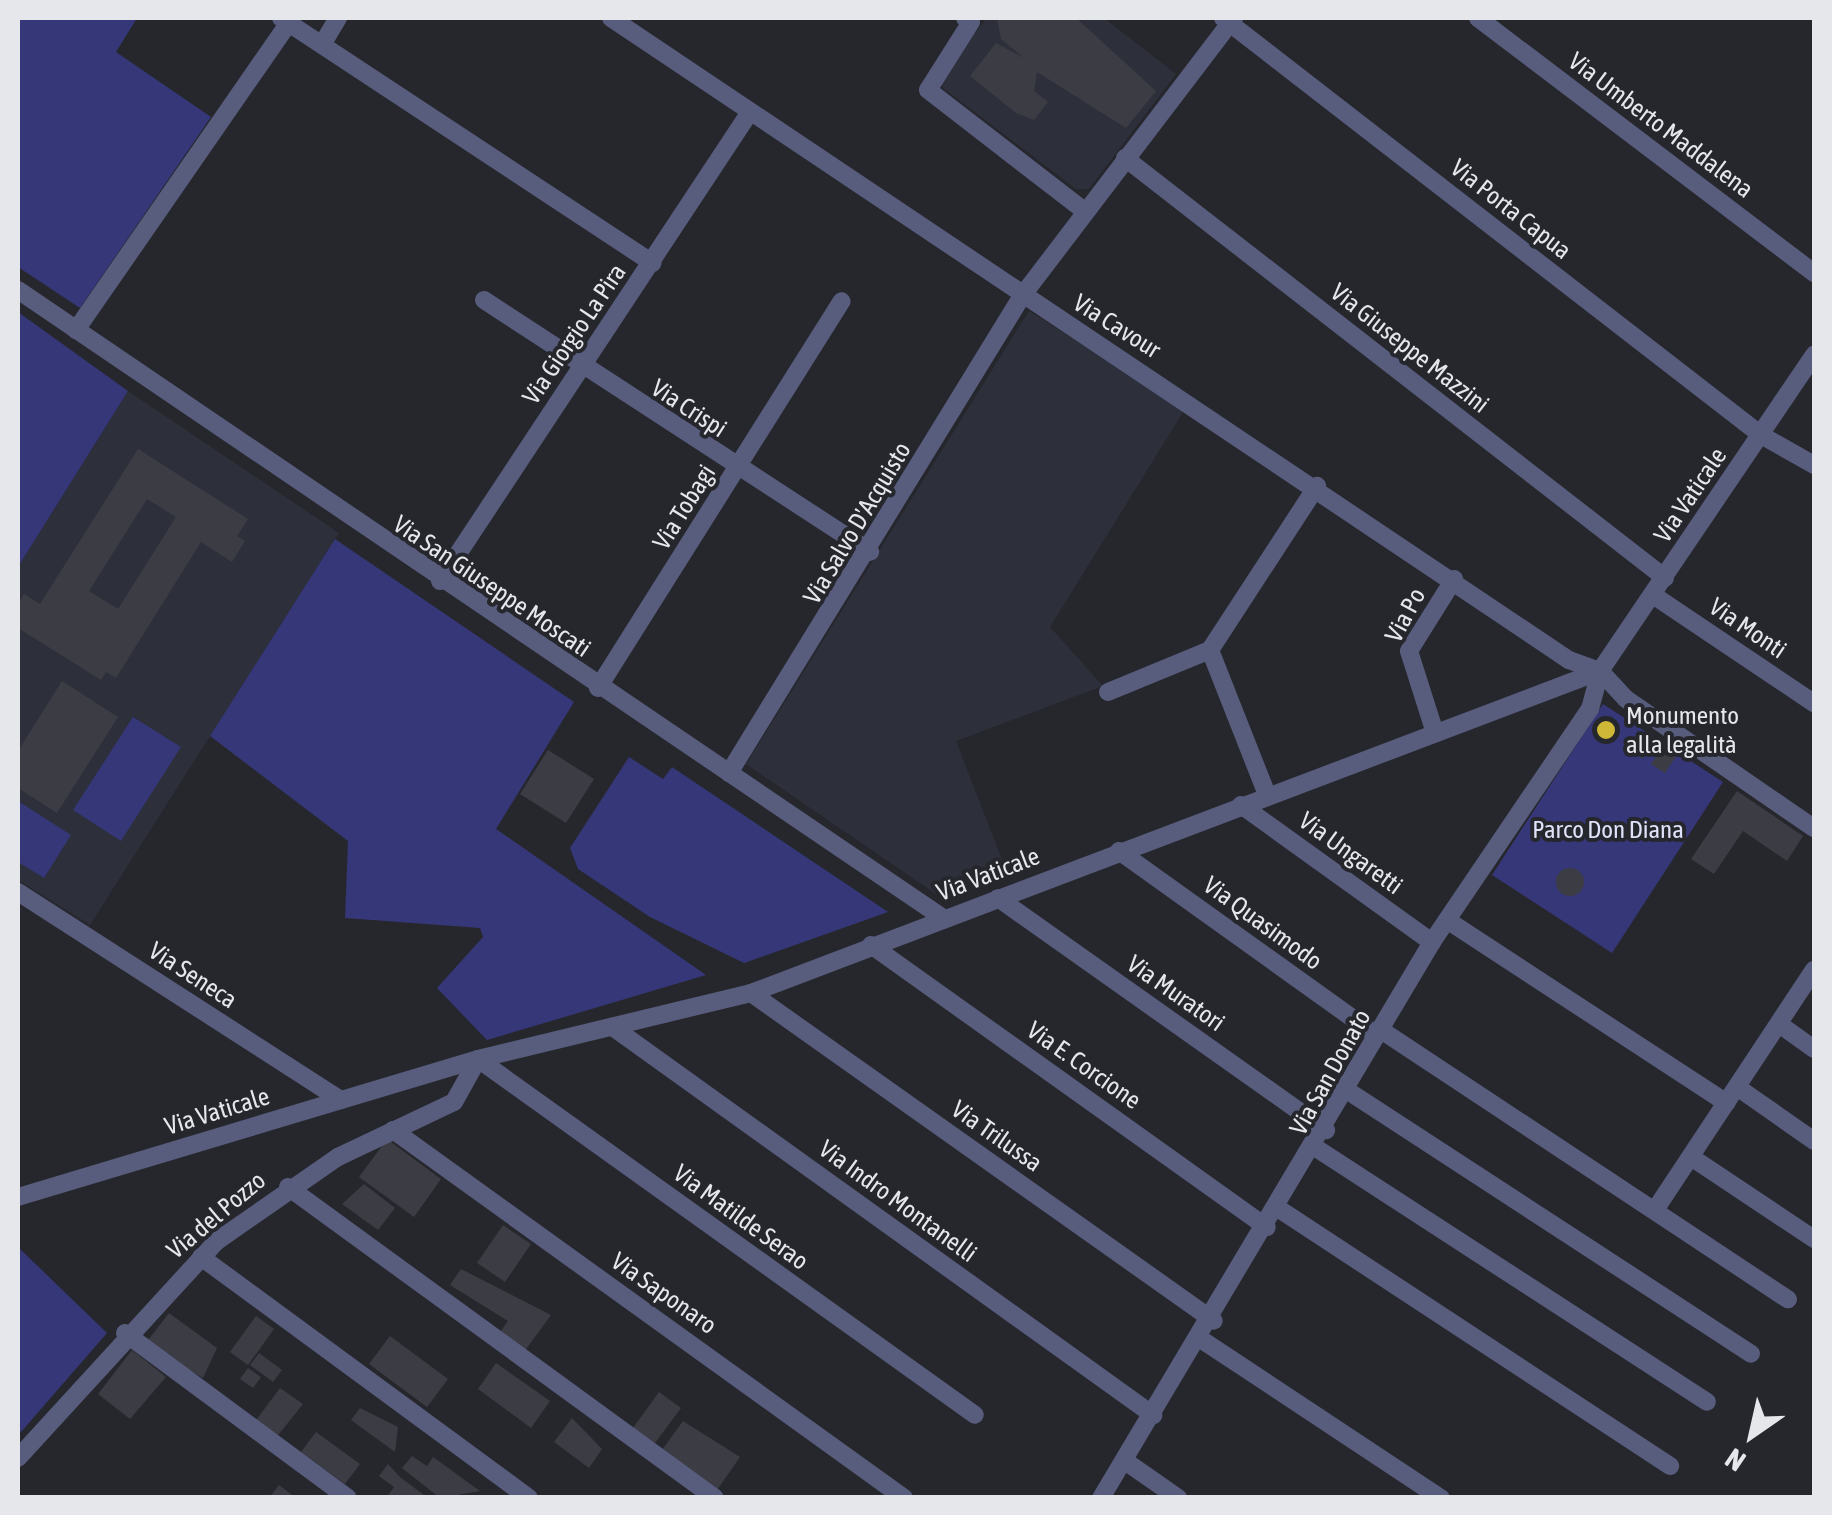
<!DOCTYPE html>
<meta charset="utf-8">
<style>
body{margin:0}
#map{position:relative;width:1832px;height:1515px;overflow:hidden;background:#26272d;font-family:"Asap Condensed",sans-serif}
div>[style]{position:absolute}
.built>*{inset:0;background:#2d2f3b}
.green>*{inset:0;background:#363778}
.building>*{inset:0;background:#3c3d44}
.round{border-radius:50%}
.minor>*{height:18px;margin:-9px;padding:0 9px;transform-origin:9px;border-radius:9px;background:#585c7d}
.dots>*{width:28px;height:28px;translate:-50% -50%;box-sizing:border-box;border:5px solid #26272d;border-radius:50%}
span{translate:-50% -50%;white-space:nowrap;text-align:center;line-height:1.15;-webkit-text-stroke:8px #26272d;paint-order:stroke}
.street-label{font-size:25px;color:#e6e7eb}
.poi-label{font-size:25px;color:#e6e7eb}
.left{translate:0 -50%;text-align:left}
.park-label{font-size:25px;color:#dfe2f8}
.frame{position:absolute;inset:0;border:20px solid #e6e7eb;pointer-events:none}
.north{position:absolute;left:1702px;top:1385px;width:100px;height:100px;-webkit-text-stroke:8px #26272d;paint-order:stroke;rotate:214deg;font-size:28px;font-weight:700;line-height:40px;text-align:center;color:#e6e7eb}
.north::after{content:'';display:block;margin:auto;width:35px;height:45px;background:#e6e7eb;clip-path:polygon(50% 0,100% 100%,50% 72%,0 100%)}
</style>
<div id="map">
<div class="built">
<i style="clip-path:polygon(987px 18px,1104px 18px,1176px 74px,1089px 189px,1076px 189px,943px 88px,940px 76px)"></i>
<i style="clip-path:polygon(1029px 311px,1185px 409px,1050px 627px,1103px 686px,956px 741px,1006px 870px,939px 896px,746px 764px)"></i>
<i style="clip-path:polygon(128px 391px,339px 533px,90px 925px,18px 880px,18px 567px)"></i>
</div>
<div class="green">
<i style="clip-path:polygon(18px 18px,137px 18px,116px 52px,211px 117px,80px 308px,18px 267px)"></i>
<i style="clip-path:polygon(18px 312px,128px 391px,18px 567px)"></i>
<i style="clip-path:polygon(335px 539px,574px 702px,496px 829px,706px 975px,487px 1040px,437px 988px,483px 937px,480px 928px,345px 918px,348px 841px,210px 736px)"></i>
<i style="clip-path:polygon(1603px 704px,1723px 782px,1612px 953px,1492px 875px)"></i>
<i style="clip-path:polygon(133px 717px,181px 747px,121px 841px,73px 810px)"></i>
<i style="clip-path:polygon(629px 757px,663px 779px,672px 767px,888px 912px,744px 963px,650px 917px,578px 869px,570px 848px)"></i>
<i style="clip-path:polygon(18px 801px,71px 835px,44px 878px,18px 862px)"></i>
<i style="clip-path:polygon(18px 1247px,107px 1333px,21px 1432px,18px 1429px)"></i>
</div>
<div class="building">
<i style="clip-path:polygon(997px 18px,1076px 18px,1156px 91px,1126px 128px,1037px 72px,1034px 91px,1048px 102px,1034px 120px,1016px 113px,970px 76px,996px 43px,1024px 58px,1001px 39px)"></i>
<i style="clip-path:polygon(evenodd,138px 449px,248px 519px,237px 536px,245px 541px,232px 562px,201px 542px,116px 678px,106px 672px,101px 680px,18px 628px,18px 604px,24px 594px,40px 604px,138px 449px,147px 499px,176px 517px,118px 609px,89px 591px,147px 499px)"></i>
<i style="clip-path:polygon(62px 681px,118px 717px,57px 813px,18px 788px,18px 751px)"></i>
<i style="clip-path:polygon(1642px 732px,1655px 740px,1643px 759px,1630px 751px)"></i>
<i style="clip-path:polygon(1663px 746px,1677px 755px,1665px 773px,1651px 764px)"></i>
<i style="clip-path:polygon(548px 750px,594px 779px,566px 823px,520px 794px)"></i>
<i style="clip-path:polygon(1737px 791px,1803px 836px,1787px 861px,1743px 831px,1714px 874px,1691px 859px)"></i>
<i class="round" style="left:1556px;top:868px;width:28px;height:28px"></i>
<i style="clip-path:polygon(387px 1139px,441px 1179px,414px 1217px,359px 1177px)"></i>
<i style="clip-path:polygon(364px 1184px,395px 1208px,378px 1230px,342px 1204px)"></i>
<i style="clip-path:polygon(503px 1225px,531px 1244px,505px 1282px,477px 1263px)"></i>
<i style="clip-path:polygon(461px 1269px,551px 1315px,524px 1352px,499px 1334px,508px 1321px,450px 1285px)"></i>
<i style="clip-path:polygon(169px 1313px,217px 1348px,203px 1378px,145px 1344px)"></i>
<i style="clip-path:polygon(256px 1316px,274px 1329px,248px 1365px,230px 1352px)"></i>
<i style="clip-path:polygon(390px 1336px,448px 1379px,427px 1407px,369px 1364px)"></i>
<i style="clip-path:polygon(132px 1350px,166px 1377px,130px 1419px,98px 1394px)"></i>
<i style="clip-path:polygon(259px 1353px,282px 1370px,273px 1382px,250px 1365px)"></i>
<i style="clip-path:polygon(496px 1363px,550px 1401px,531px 1428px,478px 1389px)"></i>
<i style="clip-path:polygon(248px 1368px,261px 1377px,253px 1388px,240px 1379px)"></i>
<i style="clip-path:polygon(280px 1388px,303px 1404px,275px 1439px,254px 1423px)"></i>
<i style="clip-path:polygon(659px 1392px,681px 1408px,655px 1443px,633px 1428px)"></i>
<i style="clip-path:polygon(360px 1408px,398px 1427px,395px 1452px,351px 1420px)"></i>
<i style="clip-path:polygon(572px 1418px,602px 1449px,589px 1468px,554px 1442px)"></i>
<i style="clip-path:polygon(683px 1421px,740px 1457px,717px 1490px,662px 1450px)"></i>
<i style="clip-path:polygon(316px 1432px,360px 1464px,345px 1484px,301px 1452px)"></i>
<i style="clip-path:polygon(412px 1456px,427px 1466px,433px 1457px,480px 1491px,440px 1498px,402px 1468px)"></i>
<i style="clip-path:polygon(388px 1464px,400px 1477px,428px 1498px,386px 1498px,394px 1487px,379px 1476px)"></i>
<i style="clip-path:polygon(279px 1485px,296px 1498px,269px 1498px)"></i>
</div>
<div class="minor">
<i style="left:281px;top:18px;width:445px;rotate:33.4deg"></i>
<i style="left:611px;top:18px;width:1153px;rotate:33.83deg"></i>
<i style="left:1569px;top:660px;width:33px;rotate:20deg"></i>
<i style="left:1600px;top:671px;width:38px;rotate:47deg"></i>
<i style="left:1626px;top:699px;width:228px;rotate:34.5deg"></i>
<i style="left:965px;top:18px;width:7px;rotate:34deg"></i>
<i style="left:971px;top:22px;width:80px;rotate:122.3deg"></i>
<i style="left:928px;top:90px;width:195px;rotate:37.7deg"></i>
<i style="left:1223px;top:18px;width:681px;rotate:37.78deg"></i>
<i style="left:1761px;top:435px;width:61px;rotate:29.5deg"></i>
<i style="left:1478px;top:18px;width:422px;rotate:37.2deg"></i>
<i style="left:323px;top:43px;width:29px;rotate:-59deg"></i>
<i style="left:1125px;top:158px;width:684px;rotate:37.87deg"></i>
<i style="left:18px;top:290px;width:1118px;rotate:34.17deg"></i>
<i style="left:484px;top:300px;width:461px;rotate:33.1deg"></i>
<i style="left:76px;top:330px;width:374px;rotate:-55.3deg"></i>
<i style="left:440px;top:581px;width:559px;rotate:-56.54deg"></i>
<i style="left:1653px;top:595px;width:194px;rotate:33.9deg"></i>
<i style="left:1210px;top:650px;width:156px;rotate:68.5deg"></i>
<i style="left:598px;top:688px;width:457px;rotate:-57.8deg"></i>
<i style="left:1108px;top:692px;width:110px;rotate:-22.4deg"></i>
<i style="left:1210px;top:650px;width:196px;rotate:-56.9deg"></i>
<i style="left:1435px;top:733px;width:86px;rotate:-107.6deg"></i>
<i style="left:1409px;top:651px;width:85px;rotate:-58deg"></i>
<i style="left:729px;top:773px;width:560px;rotate:-58.44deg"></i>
<i style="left:1022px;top:296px;width:350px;rotate:-52.7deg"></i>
<i style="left:1241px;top:805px;width:235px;rotate:35.7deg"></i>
<i style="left:1119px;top:851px;width:317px;rotate:35.6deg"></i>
<i style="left:18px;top:892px;width:384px;rotate:32.8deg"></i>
<i style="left:998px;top:898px;width:402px;rotate:35.3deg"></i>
<i style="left:1447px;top:920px;width:334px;rotate:33.2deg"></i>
<i style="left:871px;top:945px;width:486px;rotate:35.5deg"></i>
<i style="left:751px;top:993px;width:567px;rotate:35.31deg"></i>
<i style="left:1779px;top:1024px;width:43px;rotate:35.5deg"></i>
<i style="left:614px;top:1028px;width:664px;rotate:35.68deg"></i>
<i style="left:1381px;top:1030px;width:488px;rotate:33.5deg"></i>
<i style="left:1737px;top:1087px;width:94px;rotate:35deg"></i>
<i style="left:1348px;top:1091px;width:481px;rotate:33.1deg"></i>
<i style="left:393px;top:1130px;width:630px;rotate:35.76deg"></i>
<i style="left:1316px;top:1148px;width:466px;rotate:33deg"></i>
<i style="left:1691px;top:1157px;width:148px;rotate:33.7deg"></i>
<i style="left:288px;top:1187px;width:528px;rotate:36.07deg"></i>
<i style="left:18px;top:1197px;width:480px;rotate:-16.7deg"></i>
<i style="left:478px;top:1059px;width:281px;rotate:-13.6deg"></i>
<i style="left:751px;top:993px;width:908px;rotate:-20.77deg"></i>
<i style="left:1600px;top:671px;width:382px;rotate:-55.9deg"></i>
<i style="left:1279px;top:1209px;width:468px;rotate:33.3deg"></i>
<i style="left:1655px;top:1210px;width:288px;rotate:-56.5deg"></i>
<i style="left:201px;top:1257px;width:407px;rotate:36.3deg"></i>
<i style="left:125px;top:1333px;width:277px;rotate:36.5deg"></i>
<i style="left:1202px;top:1340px;width:287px;rotate:33.5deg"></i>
<i style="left:18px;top:1458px;width:294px;rotate:-47.5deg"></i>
<i style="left:217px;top:1241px;width:147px;rotate:-34.8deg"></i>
<i style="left:338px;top:1157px;width:128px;rotate:-25.4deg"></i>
<i style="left:454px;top:1102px;width:49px;rotate:-60.8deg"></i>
<i style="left:478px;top:1059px;width:611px;rotate:35.61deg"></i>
<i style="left:1125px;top:1461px;width:65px;rotate:34.9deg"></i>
<i style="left:1101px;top:1498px;width:647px;rotate:-59.23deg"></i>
<i style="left:1432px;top:942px;width:282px;rotate:-55.9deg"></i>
<i style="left:1590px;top:709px;width:39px;rotate:-75deg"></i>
</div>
<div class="dots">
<i style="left:1606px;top:730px;background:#cfb837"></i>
</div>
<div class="street-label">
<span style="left:1661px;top:125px;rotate:37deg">Via Umberto Maddalena</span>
<span style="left:1511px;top:209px;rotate:38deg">Via Porta Capua</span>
<span style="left:1117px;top:326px;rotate:32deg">Via Cavour</span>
<span style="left:574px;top:334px;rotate:-56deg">Via Giorgio La Pira</span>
<span style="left:1410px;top:348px;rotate:38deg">Via Giuseppe Mazzini</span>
<span style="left:689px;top:408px;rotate:33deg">Via Crispi</span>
<span style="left:1690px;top:495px;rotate:-56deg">Via Vaticale</span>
<span style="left:684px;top:507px;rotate:-58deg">Via Tobagi</span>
<span style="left:857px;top:523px;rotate:-59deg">Via Salvo D'Acquisto</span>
<span style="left:492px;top:586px;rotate:34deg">Via San Giuseppe Moscati</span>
<span style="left:1405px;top:615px;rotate:-62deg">Via Po</span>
<span style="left:1748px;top:628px;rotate:34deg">Via Monti</span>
<span style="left:1351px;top:853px;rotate:36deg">Via Ungaretti</span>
<span style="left:988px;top:874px;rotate:-21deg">Via Vaticale</span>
<span style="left:1263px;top:923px;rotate:36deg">Via Quasimodo</span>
<span style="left:193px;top:975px;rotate:33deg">Via Seneca</span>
<span style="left:1176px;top:993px;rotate:35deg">Via Muratori</span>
<span style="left:1084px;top:1065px;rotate:35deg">Via E. Corcione</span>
<span style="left:1330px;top:1072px;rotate:-61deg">Via San Donato</span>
<span style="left:217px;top:1111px;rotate:-17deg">Via Vaticale</span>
<span style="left:997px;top:1136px;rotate:35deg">Via Trilussa</span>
<span style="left:898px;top:1201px;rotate:36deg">Via Indro Montanelli</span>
<span style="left:216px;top:1215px;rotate:-40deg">Via del Pozzo</span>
<span style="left:741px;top:1217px;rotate:36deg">Via Matilde Serao</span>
<span style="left:664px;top:1293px;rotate:35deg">Via Saponaro</span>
</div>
<div class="poi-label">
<span class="left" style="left:1626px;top:730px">Monumento<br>alla legalità</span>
</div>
<div class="park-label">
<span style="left:1608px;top:829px">Parco Don Diana</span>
</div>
<div class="frame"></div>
<div class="north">N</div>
</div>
